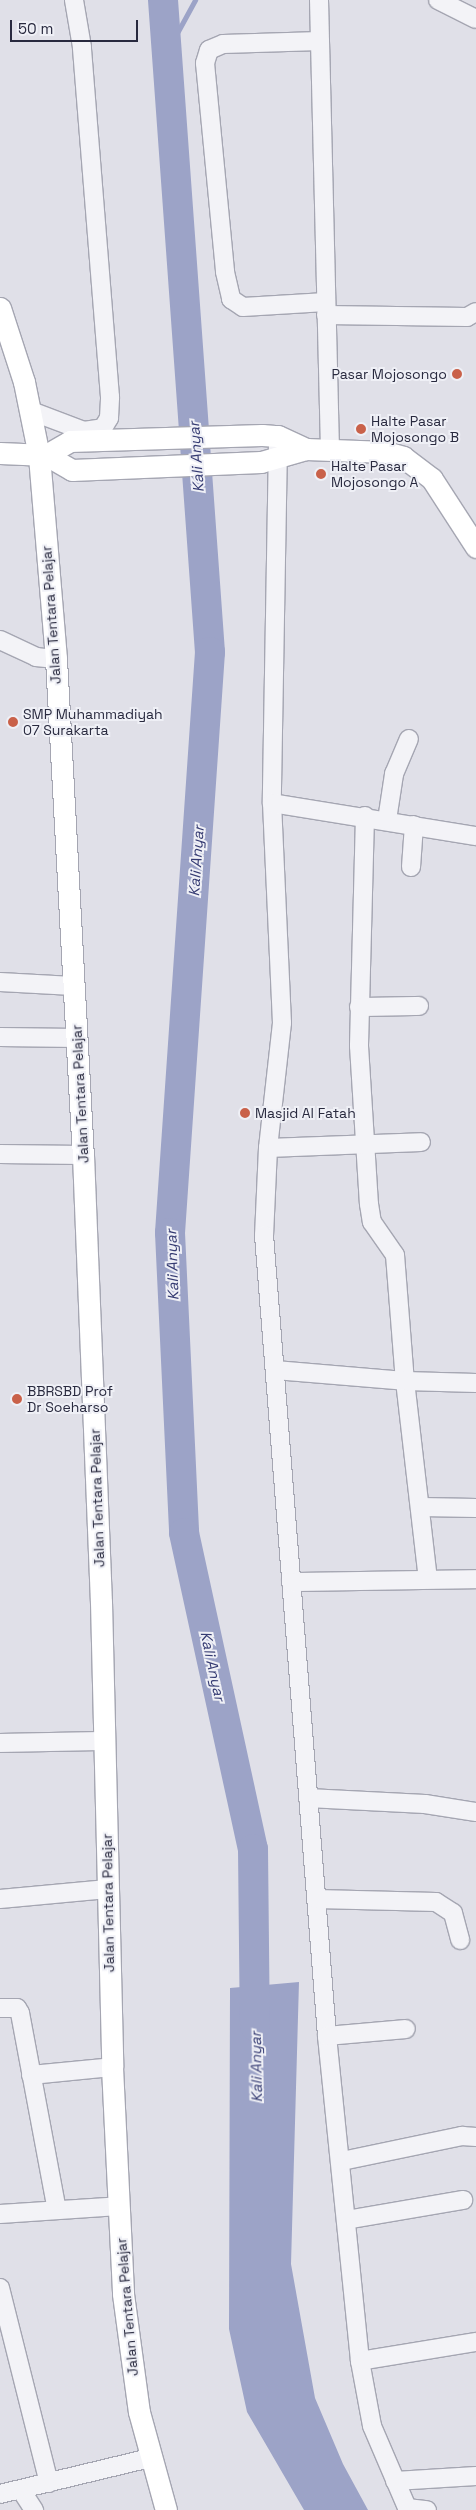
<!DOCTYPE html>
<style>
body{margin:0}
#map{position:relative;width:476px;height:2510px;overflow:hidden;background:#e0e0e8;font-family:"Space Grotesk",sans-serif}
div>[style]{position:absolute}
.water>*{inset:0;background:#9ca3c7}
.stream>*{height:5px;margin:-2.5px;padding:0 2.5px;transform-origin:2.5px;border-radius:2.5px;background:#9ca3c7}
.river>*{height:30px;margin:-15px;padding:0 15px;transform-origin:15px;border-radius:15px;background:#9ca3c7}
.roads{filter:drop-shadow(1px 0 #a5a6b2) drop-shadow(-1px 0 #a5a6b2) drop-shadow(0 1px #a5a6b2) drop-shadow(0 -1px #a5a6b2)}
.minor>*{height:18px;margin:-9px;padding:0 9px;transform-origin:9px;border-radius:9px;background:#f3f3f7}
.major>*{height:21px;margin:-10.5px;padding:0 10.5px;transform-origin:10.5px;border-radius:10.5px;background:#fff}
.dots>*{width:14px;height:14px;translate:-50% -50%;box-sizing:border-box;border:2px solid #eff0f6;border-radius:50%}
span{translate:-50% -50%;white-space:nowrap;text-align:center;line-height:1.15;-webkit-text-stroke:4px #eff0f6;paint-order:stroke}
.poi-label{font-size:14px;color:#292a3f}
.right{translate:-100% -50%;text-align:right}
.left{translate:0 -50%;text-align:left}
.street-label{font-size:14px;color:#292a3f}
.water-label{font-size:15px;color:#353b72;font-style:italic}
.scale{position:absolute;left:10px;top:20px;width:128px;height:22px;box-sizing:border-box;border:2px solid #292a3f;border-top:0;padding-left:6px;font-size:15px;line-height:18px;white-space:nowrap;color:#292a3f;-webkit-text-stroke:4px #eff0f6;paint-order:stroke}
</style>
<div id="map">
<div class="water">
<i style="clip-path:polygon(299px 1982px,291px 2264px,315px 2398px,343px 2464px,368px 2510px,304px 2510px,247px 2412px,229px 2329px,230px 1988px)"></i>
</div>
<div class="stream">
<i style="left:165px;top:55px;width:63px;rotate:-61.4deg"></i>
</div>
<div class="river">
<i style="left:163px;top:0;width:654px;rotate:85.88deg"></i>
<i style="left:210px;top:652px;width:582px;rotate:93.94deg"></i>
<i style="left:170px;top:1233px;width:300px;rotate:87.3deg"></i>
<i style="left:184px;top:1533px;width:323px;rotate:77.7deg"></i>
<i style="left:253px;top:1849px;width:177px;rotate:89.4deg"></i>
</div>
<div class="roads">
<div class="minor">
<i style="left:319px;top:0;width:451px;rotate:88.6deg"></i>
<i style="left:438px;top:0;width:42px;rotate:26.6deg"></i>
<i style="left:320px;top:41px;width:97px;rotate:178.2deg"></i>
<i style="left:223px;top:44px;width:15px;rotate:157deg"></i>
<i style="left:209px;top:50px;width:14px;rotate:107deg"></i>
<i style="left:205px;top:63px;width:210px;rotate:84.5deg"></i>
<i style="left:225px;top:272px;width:28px;rotate:77deg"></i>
<i style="left:231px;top:299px;width:14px;rotate:34deg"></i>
<i style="left:243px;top:307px;width:83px;rotate:-3.4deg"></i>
<i style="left:326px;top:315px;width:141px;rotate:0.8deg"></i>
<i style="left:467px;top:317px;width:10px;rotate:-29deg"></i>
<i style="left:31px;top:411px;width:57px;rotate:20.7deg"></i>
<i style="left:84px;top:431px;width:19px;rotate:-9deg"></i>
<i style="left:103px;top:428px;width:12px;rotate:-59deg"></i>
<i style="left:109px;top:418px;width:21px;rotate:-87deg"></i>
<i style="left:110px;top:397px;width:351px;rotate:-94.6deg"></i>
<i style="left:82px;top:47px;width:48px;rotate:-99.7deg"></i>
<i style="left:278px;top:444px;width:359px;rotate:91deg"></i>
<i style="left:272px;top:803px;width:220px;rotate:87.4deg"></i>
<i style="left:282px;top:1023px;width:126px;rotate:96.4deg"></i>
<i style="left:268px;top:1148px;width:87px;rotate:92.6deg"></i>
<i style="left:264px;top:1235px;width:803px;rotate:85.5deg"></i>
<i style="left:327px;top:2036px;width:327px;rotate:84.2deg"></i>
<i style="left:360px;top:2361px;width:66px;rotate:79.5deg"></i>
<i style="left:372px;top:2426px;width:91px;rotate:66.8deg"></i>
<i style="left:0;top:640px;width:40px;rotate:25deg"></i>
<i style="left:36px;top:657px;width:20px;rotate:6deg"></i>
<i style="left:272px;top:803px;width:207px;rotate:9.2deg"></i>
<i style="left:365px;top:816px;width:230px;rotate:91.5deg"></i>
<i style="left:359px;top:1046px;width:158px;rotate:86.4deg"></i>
<i style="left:369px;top:1204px;width:18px;rotate:81deg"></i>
<i style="left:372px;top:1222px;width:40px;rotate:55.1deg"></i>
<i style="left:395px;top:1255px;width:126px;rotate:85.5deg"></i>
<i style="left:405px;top:1381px;width:199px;rotate:83.4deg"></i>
<i style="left:387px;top:820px;width:47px;rotate:-81.3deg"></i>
<i style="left:394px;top:774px;width:38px;rotate:-67deg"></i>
<i style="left:411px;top:867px;width:42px;rotate:-85.9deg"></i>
<i style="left:0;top:982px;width:73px;rotate:3.1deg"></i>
<i style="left:359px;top:1007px;width:60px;rotate:-1deg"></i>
<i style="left:0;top:1037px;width:77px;rotate:0.7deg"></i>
<i style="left:268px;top:1148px;width:153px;rotate:-2.2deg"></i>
<i style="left:0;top:1154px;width:83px;rotate:0.7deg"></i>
<i style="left:275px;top:1370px;width:130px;rotate:4.8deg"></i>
<i style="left:405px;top:1381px;width:71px;rotate:1.6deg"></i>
<i style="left:421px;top:1507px;width:55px;rotate:1deg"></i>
<i style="left:291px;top:1582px;width:185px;rotate:-0.9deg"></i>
<i style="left:0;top:1743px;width:104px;rotate:-1.1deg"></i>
<i style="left:308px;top:1798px;width:117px;rotate:2.9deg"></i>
<i style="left:425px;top:1804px;width:52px;rotate:8.9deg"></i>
<i style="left:0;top:1899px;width:108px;rotate:-5.3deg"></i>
<i style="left:317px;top:1899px;width:119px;rotate:1.4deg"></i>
<i style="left:436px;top:1902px;width:20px;rotate:33deg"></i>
<i style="left:453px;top:1913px;width:28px;rotate:75deg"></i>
<i style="left:0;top:2008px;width:17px"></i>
<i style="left:17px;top:2008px;width:6px;rotate:59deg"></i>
<i style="left:20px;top:2013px;width:200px;rotate:79.4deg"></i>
<i style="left:327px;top:2036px;width:79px;rotate:-5.1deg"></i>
<i style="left:31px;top:2075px;width:81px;rotate:-5.6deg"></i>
<i style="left:342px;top:2161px;width:123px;rotate:-11.8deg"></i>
<i style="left:462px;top:2136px;width:14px;rotate:4deg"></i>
<i style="left:0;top:2214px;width:119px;rotate:-3.8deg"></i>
<i style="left:346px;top:2220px;width:119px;rotate:-9.7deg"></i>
<i style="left:0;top:2288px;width:201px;rotate:75.9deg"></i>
<i style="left:360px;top:2361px;width:118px;rotate:-9.3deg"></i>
<i style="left:395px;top:2481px;width:81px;rotate:-3.5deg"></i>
<i style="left:21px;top:2490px;width:24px;rotate:57deg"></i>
<i style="left:0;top:2494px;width:154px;rotate:-13.5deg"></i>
<i style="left:407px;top:2508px;width:20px;rotate:6deg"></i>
</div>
<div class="major">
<i style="left:0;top:308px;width:78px;rotate:72deg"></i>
<i style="left:24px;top:382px;width:76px;rotate:78.5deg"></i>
<i style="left:39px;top:456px;width:204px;rotate:85.2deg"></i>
<i style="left:56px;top:659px;width:497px;rotate:86.9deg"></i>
<i style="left:83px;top:1155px;width:447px;rotate:87.7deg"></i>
<i style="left:101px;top:1602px;width:465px;rotate:88.6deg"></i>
<i style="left:112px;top:2067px;width:227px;rotate:87.2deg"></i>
<i style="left:123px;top:2294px;width:119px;rotate:82.3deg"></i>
<i style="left:139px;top:2412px;width:102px;rotate:74.6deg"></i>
<i style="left:0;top:453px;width:46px;rotate:2.5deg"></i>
<i style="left:46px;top:455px;width:28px;rotate:-30deg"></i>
<i style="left:70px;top:441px;width:192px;rotate:-1.8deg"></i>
<i style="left:262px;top:435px;width:16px;rotate:4deg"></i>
<i style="left:278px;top:436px;width:31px;rotate:25deg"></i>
<i style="left:306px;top:449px;width:80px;rotate:2.1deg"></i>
<i style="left:386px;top:452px;width:18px;rotate:16deg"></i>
<i style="left:403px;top:457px;width:36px;rotate:37deg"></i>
<i style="left:432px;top:479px;width:81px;rotate:57.1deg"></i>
<i style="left:46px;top:455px;width:30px;rotate:30deg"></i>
<i style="left:72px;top:470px;width:189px;rotate:-2.4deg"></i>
<i style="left:261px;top:462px;width:47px;rotate:-16.1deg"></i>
</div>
</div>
<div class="dots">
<i style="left:457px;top:374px;background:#c96149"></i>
<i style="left:361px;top:429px;background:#c96149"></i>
<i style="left:321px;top:474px;background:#c96149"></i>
<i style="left:13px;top:722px;background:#c96149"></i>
<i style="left:245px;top:1113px;background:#c96149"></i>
<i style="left:17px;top:1399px;background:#c96149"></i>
</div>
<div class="poi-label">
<span class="right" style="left:447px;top:374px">Pasar Mojosongo</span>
<span class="left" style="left:371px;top:429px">Halte Pasar<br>Mojosongo B</span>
<span class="left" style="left:331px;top:474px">Halte Pasar<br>Mojosongo A</span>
<span class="left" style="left:23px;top:722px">SMP Muhammadiyah<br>07 Surakarta</span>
<span class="left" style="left:255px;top:1113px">Masjid Al Fatah</span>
<span class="left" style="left:27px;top:1399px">BBRSBD Prof<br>Dr Soeharso</span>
</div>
<div class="street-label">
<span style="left:51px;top:615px;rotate:-94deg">Jalan Tentara Pelajar</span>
<span style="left:80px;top:1094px;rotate:-93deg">Jalan Tentara Pelajar</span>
<span style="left:97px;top:1498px;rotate:-92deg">Jalan Tentara Pelajar</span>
<span style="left:108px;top:1903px;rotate:-91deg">Jalan Tentara Pelajar</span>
<span style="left:127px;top:2307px;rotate:-95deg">Jalan Tentara Pelajar</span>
</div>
<div class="water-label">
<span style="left:196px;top:457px;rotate:-94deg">Kali Anyar</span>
<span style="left:196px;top:861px;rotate:-86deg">Kali Anyar</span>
<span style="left:172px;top:1265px;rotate:-92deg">Kali Anyar</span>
<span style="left:213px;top:1666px;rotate:78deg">Kali Anyar</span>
<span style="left:256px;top:2067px;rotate:-91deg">Kali Anyar</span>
</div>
<div class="scale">50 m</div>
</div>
